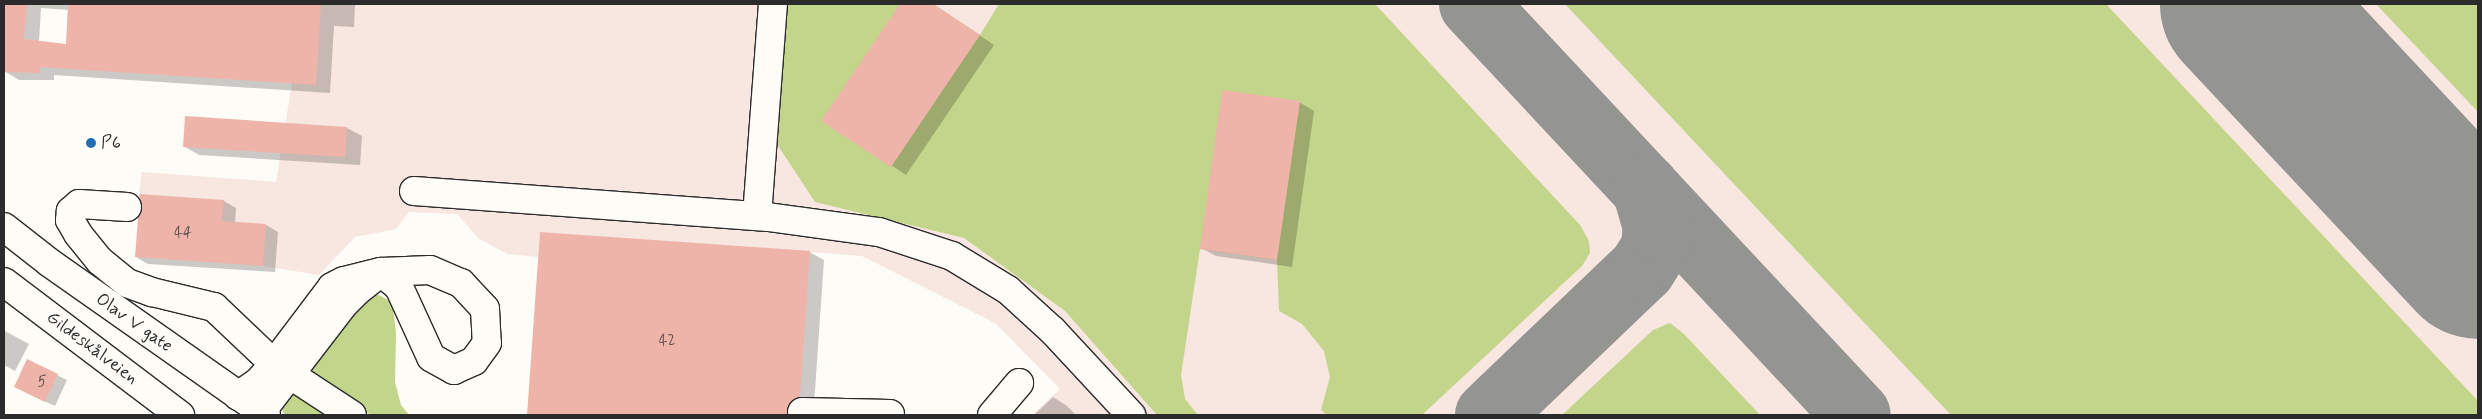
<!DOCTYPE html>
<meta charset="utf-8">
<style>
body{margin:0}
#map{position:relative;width:2482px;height:419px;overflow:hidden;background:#fdfcf7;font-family:Mynerve,sans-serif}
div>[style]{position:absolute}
.built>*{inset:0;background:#f8e6e0}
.green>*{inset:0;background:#c3d58a}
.shadow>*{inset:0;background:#0003}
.taxiway>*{height:68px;margin:-34px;padding:0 34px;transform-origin:34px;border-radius:34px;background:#949491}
.runway>*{height:169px;margin:-84.5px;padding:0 84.5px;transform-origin:84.5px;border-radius:84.5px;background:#949491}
.building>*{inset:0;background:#eeb4a9}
.roads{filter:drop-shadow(1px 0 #2b2b2b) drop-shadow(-1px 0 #2b2b2b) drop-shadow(0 1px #2b2b2b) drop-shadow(0 -1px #2b2b2b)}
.minor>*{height:28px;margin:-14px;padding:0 14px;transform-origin:14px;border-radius:14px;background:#fdfcf7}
.dots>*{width:14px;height:14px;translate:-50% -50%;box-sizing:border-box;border:2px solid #fdfcf7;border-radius:50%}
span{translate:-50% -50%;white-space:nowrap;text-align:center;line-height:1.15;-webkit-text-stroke:4.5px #fdfcf7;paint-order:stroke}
.number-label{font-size:15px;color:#5c4d4a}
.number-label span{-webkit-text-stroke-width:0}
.poi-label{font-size:18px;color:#2b2b2b}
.left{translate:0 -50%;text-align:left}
.street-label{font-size:18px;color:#2b2b2b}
.frame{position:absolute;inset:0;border:5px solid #2b2b2b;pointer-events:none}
</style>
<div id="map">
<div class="built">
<i style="clip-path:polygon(187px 4px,2478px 4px,2478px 415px,1032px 415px,1060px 389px,995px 323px,862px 256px,540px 232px,538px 257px,508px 254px,479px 239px,457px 214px,409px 212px,396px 229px,355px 237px,319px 275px,263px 266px,139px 194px,142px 172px,276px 182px,293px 77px)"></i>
</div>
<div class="green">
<i style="clip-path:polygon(785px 4px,933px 4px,980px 35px,999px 4px,1375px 4px,1580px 225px,1589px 241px,1590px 253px,1582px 266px,1422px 415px,1327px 415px,1321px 410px,1330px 377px,1324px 351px,1302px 324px,1279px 311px,1277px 260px,1200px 249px,1181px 375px,1185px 399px,1198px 415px,1157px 415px,1065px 311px,964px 238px,815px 202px,773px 138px)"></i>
<i style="clip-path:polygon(1565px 4px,2106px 4px,2478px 401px,2478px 415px,1951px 415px)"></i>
<i style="clip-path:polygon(2376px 4px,2478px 4px,2478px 112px)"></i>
<i style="clip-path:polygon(375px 293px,388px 300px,393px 308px,396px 333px,395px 382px,401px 405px,409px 415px,371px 415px,309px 376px,310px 362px,365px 294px)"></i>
<i style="clip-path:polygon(1670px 323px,1684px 334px,1760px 415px,1562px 415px,1653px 330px)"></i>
<i style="clip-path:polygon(287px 389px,332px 415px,285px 415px,280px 407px)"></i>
</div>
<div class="shadow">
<i style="clip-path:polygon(evenodd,4px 4px,355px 4px,354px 27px,334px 26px,330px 93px,54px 75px,54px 80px,19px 80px,4px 71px,4px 4px,41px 8px,69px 10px,67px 45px,39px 42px,41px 8px)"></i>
<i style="clip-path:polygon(901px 4px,933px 4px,994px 45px,906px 175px,823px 120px)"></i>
<i style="clip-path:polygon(1299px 102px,1314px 111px,1292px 267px,1216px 256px,1201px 248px)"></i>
<i style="clip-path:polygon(186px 118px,347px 128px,362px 136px,360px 165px,199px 155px,185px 147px)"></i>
<i style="clip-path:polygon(141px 195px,224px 201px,236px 208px,235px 223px,266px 225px,278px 232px,275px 272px,148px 264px,136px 257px,144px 209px)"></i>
<i style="clip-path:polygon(541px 233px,809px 252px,824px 260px,814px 405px,802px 415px,529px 415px)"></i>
<i style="clip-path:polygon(5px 331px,29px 344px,15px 371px,4px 365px)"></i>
<i style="clip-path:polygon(28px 361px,67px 380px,55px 406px,25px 392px)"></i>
<i style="clip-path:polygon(1053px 397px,1067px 406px,1076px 415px,1079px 415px,1034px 415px)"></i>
</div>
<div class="taxiway">
<i style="left:1473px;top:4px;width:562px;rotate:46.95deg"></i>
<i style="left:1489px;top:415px;width:211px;rotate:-43.7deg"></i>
<i style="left:1642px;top:269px;width:25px;rotate:-58deg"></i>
<i style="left:1655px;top:248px;width:21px;rotate:-85deg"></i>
<i style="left:1657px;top:227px;width:40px;rotate:-106deg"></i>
</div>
<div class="runway">
<i style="left:2244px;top:4px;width:342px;rotate:46.9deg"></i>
</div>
<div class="building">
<i style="clip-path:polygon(4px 4px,27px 4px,24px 39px,66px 44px,68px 4px,321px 4px,316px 85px,40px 67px,40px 73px,4px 72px)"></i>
<i style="clip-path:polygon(900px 4px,933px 4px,980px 35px,891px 167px,821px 121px)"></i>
<i style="clip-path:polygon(1222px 90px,1300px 101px,1277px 260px,1200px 249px)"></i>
<i style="clip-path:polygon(185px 116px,347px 127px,345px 157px,183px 147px)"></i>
<i style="clip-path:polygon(139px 194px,224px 200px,222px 221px,266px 224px,263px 266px,135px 257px,138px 218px,142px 208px)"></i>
<i style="clip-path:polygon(540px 232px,810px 251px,800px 397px,789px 404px,787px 415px,527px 415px)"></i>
<i style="clip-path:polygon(27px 359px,58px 374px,45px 402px,14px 387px)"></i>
</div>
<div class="roads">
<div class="minor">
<i style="left:414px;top:191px;width:355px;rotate:4.2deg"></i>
<i style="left:768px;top:217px;width:112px;rotate:7.7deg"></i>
<i style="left:879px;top:232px;width:77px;rotate:18.2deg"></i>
<i style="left:952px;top:256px;width:66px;rotate:31.3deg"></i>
<i style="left:1008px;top:290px;width:61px;rotate:42.3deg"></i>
<i style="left:1053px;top:331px;width:115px;rotate:47.1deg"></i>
<i style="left:127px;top:207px;width:48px;rotate:-176.4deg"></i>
<i style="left:79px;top:204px;width:11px;rotate:139deg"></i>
<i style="left:71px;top:211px;width:9px;rotate:96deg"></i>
<i style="left:70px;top:220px;width:16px;rotate:60deg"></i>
<i style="left:78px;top:234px;width:35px;rotate:51deg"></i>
<i style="left:100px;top:261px;width:35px;rotate:39deg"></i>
<i style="left:127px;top:283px;width:27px;rotate:20deg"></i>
<i style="left:152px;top:292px;width:64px;rotate:13.6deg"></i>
<i style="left:214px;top:307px;width:83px;rotate:43.5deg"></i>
<i style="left:274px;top:364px;width:93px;rotate:33.2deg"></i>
<i style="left:757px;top:216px;width:213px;rotate:-85.7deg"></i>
<i style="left:4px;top:227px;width:58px;rotate:38deg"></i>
<i style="left:50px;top:263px;width:264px;rotate:35.1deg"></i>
<i style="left:4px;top:282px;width:221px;rotate:37.1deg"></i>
<i style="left:238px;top:396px;width:24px;rotate:-35deg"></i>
<i style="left:258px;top:382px;width:24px;rotate:-48deg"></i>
<i style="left:274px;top:364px;width:96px;rotate:-53deg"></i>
<i style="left:332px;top:287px;width:13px;rotate:-27deg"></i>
<i style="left:344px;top:281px;width:38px;rotate:-14deg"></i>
<i style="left:381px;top:272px;width:49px;rotate:-2.3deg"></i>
<i style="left:430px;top:270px;width:34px;rotate:23deg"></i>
<i style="left:461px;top:283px;width:35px;rotate:47deg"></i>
<i style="left:485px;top:309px;width:34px;rotate:87deg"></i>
<i style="left:487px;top:343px;width:22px;rotate:126deg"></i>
<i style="left:474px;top:361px;width:22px;rotate:156deg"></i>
<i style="left:454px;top:370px;width:26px;rotate:-151deg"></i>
<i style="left:431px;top:357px;width:77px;rotate:-114.6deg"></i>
<i style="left:399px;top:287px;width:23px;rotate:-140deg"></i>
<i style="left:261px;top:412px;width:136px;rotate:-52.5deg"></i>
<i style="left:344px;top:304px;width:18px;rotate:-45deg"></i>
<i style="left:357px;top:291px;width:24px;rotate:-38deg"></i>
<i style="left:802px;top:412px;width:88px;rotate:1.3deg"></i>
<i style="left:992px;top:415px;width:42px;rotate:-49.8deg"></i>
</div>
</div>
<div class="dots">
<i style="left:91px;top:143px;background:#1f6fb2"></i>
</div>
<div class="number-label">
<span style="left:183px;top:234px">44</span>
<span style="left:667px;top:342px">42</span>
<span style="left:42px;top:383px">5</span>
</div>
<div class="poi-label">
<span class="left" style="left:101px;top:143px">P6</span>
</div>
<div class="street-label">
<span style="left:134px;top:323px;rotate:35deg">Olav V gate</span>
<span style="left:92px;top:348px;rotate:37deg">Gildeskålveien</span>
</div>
<div class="frame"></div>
</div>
